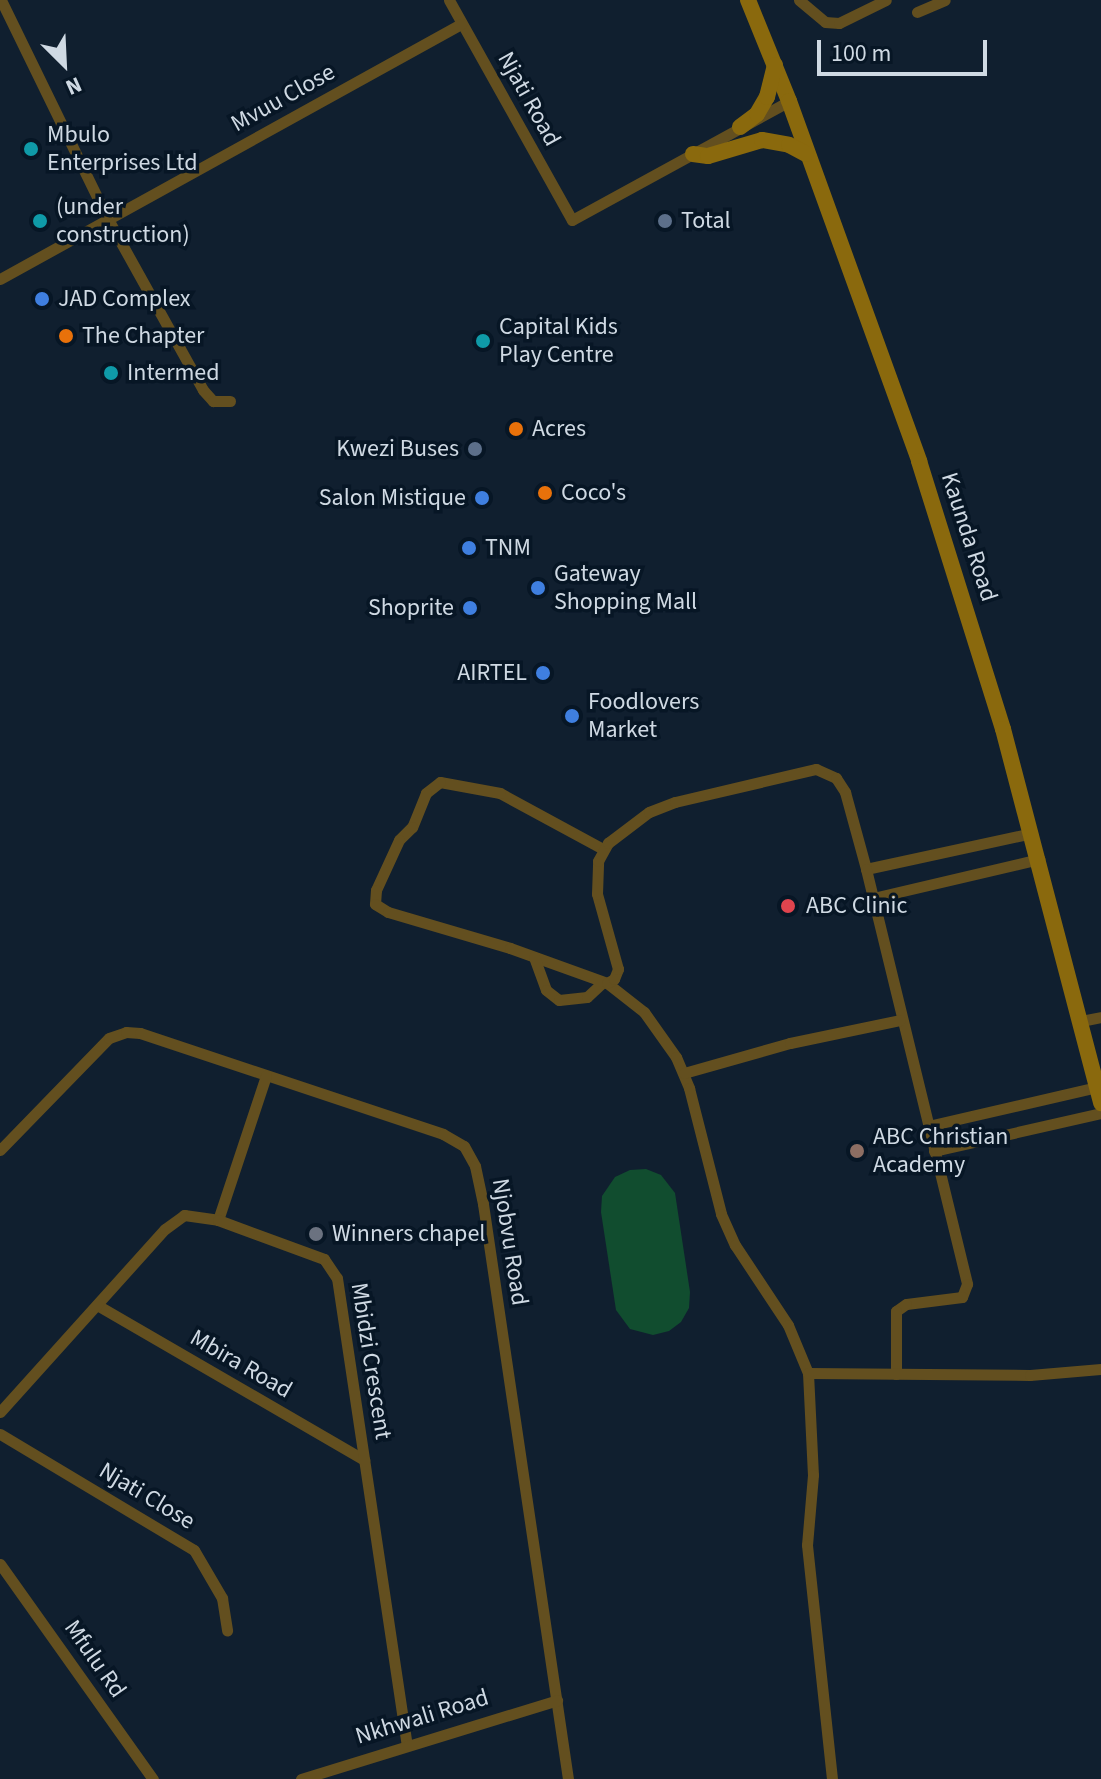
<!DOCTYPE html>
<style>
body{margin:0}
#map{position:relative;width:1101px;height:1779px;overflow:hidden;background:#101f2f;font-family:"Source Sans 3",sans-serif}
div>[style]{position:absolute}
.green>*{inset:0;background:#114d2f}
.street>*{height:11px;margin:-5.5px;padding:0 5.5px;transform-origin:5.5px;border-radius:5.5px;background:#634f1f}
.secondary>*{height:16px;margin:-8px;padding:0 8px;transform-origin:8px;border-radius:8px;background:#8a690d}
.dots>*{width:22px;height:22px;translate:-50% -50%;box-sizing:border-box;border:4px solid #071625;border-radius:50%}
span{translate:-50% -50%;white-space:nowrap;text-align:center;line-height:1.15;-webkit-text-stroke:7px #071625;paint-order:stroke}
.street-label{font-size:24px;color:#cfd9e3}
.poi-label{font-size:24px;color:#cfd9e3}
.left{translate:0 -50%;text-align:left}
.right{translate:-100% -50%;text-align:right}
.north{position:absolute;left:24px;top:24px;width:80px;height:80px;-webkit-text-stroke:6px #071625;paint-order:stroke;rotate:156deg;font-size:22px;font-weight:700;line-height:32px;text-align:center;color:#cfd9e3}
.north::after{content:'';display:block;margin:auto;width:28px;height:36px;background:#cfd9e3;clip-path:polygon(50% 0,100% 100%,50% 72%,0 100%)}
.scale{position:absolute;left:817px;top:40px;width:170px;height:36px;box-sizing:border-box;border:4px solid #cfd9e3;border-top:0;padding-left:10px;font-size:24px;line-height:28px;white-space:nowrap;color:#cfd9e3;-webkit-text-stroke:6px #071625;paint-order:stroke}
</style>
<div id="map">
<div class="green">
<i style="clip-path:polygon(646px 1169px,661px 1175px,675px 1193px,690px 1292px,689px 1308px,681px 1322px,669px 1331px,653px 1335px,630px 1329px,616px 1310px,601px 1212px,602px 1196px,615px 1177px,630px 1170px)"></i>
</div>
<div class="street">
<i style="left:1px;top:0;width:246px;rotate:64deg"></i>
<i style="left:109px;top:221px;width:193px;rotate:60.9deg"></i>
<i style="left:203px;top:390px;width:15px;rotate:48deg"></i>
<i style="left:213px;top:401px;width:17px"></i>
<i style="left:449px;top:0;width:252px;rotate:60.8deg"></i>
<i style="left:572px;top:220px;width:247px;rotate:-28.7deg"></i>
<i style="left:799px;top:0;width:34px;rotate:40deg"></i>
<i style="left:825px;top:22px;width:14px;rotate:4deg"></i>
<i style="left:839px;top:23px;width:52px;rotate:-26.1deg"></i>
<i style="left:917px;top:12px;width:30px;rotate:-23deg"></i>
<i style="left:0;top:279px;width:527px;rotate:-28.95deg"></i>
<i style="left:603px;top:849px;width:117px;rotate:-151.5deg"></i>
<i style="left:500px;top:793px;width:61px;rotate:-169.6deg"></i>
<i style="left:440px;top:782px;width:18px;rotate:142deg"></i>
<i style="left:426px;top:793px;width:37px;rotate:112deg"></i>
<i style="left:412px;top:827px;width:18px;rotate:135deg"></i>
<i style="left:399px;top:840px;width:55px;rotate:114.7deg"></i>
<i style="left:376px;top:890px;width:14px;rotate:94deg"></i>
<i style="left:375px;top:904px;width:15px;rotate:32deg"></i>
<i style="left:388px;top:912px;width:127px;rotate:16.4deg"></i>
<i style="left:510px;top:948px;width:103px;rotate:19.8deg"></i>
<i style="left:607px;top:983px;width:47px;rotate:38.1deg"></i>
<i style="left:644px;top:1012px;width:55px;rotate:54.6deg"></i>
<i style="left:676px;top:1057px;width:34px;rotate:67deg"></i>
<i style="left:689px;top:1088px;width:130px;rotate:75.7deg"></i>
<i style="left:721px;top:1214px;width:34px;rotate:66deg"></i>
<i style="left:735px;top:1245px;width:96px;rotate:56.5deg"></i>
<i style="left:788px;top:1325px;width:52px;rotate:67.4deg"></i>
<i style="left:808px;top:1373px;width:102px;rotate:87.2deg"></i>
<i style="left:813px;top:1475px;width:70px;rotate:94.9deg"></i>
<i style="left:807px;top:1545px;width:235px;rotate:83.9deg"></i>
<i style="left:866px;top:869px;width:170px;rotate:-12.2deg"></i>
<i style="left:873px;top:898px;width:171px;rotate:-13.2deg"></i>
<i style="left:534px;top:957px;width:35px;rotate:70deg"></i>
<i style="left:546px;top:990px;width:16px;rotate:38deg"></i>
<i style="left:559px;top:1000px;width:28px;rotate:-6deg"></i>
<i style="left:587px;top:997px;width:22px;rotate:-43deg"></i>
<i style="left:607px;top:983px;width:8px;rotate:-30deg"></i>
<i style="left:614px;top:979px;width:11px;rotate:-68deg"></i>
<i style="left:618px;top:969px;width:78px;rotate:-105.6deg"></i>
<i style="left:597px;top:894px;width:33px;rotate:-88deg"></i>
<i style="left:598px;top:861px;width:21px;rotate:-61deg"></i>
<i style="left:608px;top:843px;width:51px;rotate:-37.1deg"></i>
<i style="left:649px;top:812px;width:28px;rotate:-21deg"></i>
<i style="left:675px;top:802px;width:145px;rotate:-13.2deg"></i>
<i style="left:816px;top:769px;width:22px;rotate:24deg"></i>
<i style="left:836px;top:778px;width:17px;rotate:57deg"></i>
<i style="left:845px;top:792px;width:80px;rotate:74.7deg"></i>
<i style="left:866px;top:869px;width:427px;rotate:76.3deg"></i>
<i style="left:967px;top:1284px;width:14px;rotate:111deg"></i>
<i style="left:962px;top:1297px;width:56px;rotate:172.9deg"></i>
<i style="left:906px;top:1304px;width:12px;rotate:145deg"></i>
<i style="left:896px;top:1311px;width:63px;rotate:90deg"></i>
<i style="left:1081px;top:1021px;width:20px;rotate:-11deg"></i>
<i style="left:684px;top:1073px;width:110px;rotate:-15.8deg"></i>
<i style="left:790px;top:1043px;width:112px;rotate:-11.8deg"></i>
<i style="left:928px;top:1126px;width:173px;rotate:-13deg"></i>
<i style="left:0;top:1150px;width:156px;rotate:-45.8deg"></i>
<i style="left:109px;top:1038px;width:18px;rotate:-19deg"></i>
<i style="left:126px;top:1032px;width:14px;rotate:4deg"></i>
<i style="left:140px;top:1033px;width:319px;rotate:18.4deg"></i>
<i style="left:443px;top:1134px;width:24px;rotate:30deg"></i>
<i style="left:464px;top:1146px;width:23px;rotate:61deg"></i>
<i style="left:475px;top:1166px;width:39px;rotate:78deg"></i>
<i style="left:483px;top:1204px;width:581px;rotate:81.59deg"></i>
<i style="left:934px;top:1151px;width:171px;rotate:-12.8deg"></i>
<i style="left:218px;top:1220px;width:152px;rotate:-71.6deg"></i>
<i style="left:97px;top:1305px;width:309px;rotate:30.1deg"></i>
<i style="left:808px;top:1373px;width:222px;rotate:0.5deg"></i>
<i style="left:1030px;top:1375px;width:71px;rotate:-4.8deg"></i>
<i style="left:0;top:1412px;width:246px;rotate:-48deg"></i>
<i style="left:165px;top:1229px;width:24px;rotate:-36deg"></i>
<i style="left:184px;top:1215px;width:34px;rotate:8deg"></i>
<i style="left:218px;top:1220px;width:113px;rotate:20.2deg"></i>
<i style="left:324px;top:1259px;width:23px;rotate:56deg"></i>
<i style="left:337px;top:1278px;width:471px;rotate:81.5deg"></i>
<i style="left:0;top:1434px;width:226px;rotate:30.9deg"></i>
<i style="left:194px;top:1550px;width:56px;rotate:59.7deg"></i>
<i style="left:222px;top:1598px;width:33px;rotate:81deg"></i>
<i style="left:0;top:1564px;width:264px;rotate:54.6deg"></i>
<i style="left:301px;top:1779px;width:268px;rotate:-17.1deg"></i>
</div>
<div class="secondary">
<i style="left:748px;top:0;width:109px;rotate:67.9deg"></i>
<i style="left:789px;top:101px;width:383px;rotate:70.1deg"></i>
<i style="left:919px;top:461px;width:281px;rotate:72.6deg"></i>
<i style="left:1003px;top:729px;width:387px;rotate:75.3deg"></i>
<i style="left:740px;top:127px;width:21px;rotate:-37deg"></i>
<i style="left:757px;top:114px;width:20px;rotate:-60deg"></i>
<i style="left:767px;top:97px;width:33px;rotate:-76deg"></i>
<i style="left:693px;top:154px;width:15px;rotate:8deg"></i>
<i style="left:708px;top:156px;width:56px;rotate:-16.5deg"></i>
<i style="left:762px;top:140px;width:27px;rotate:10deg"></i>
<i style="left:789px;top:145px;width:19px;rotate:28deg"></i>
</div>
<div class="dots">
<i style="left:31px;top:149px;background:#0f9aa8"></i>
<i style="left:40px;top:221px;background:#0f9aa8"></i>
<i style="left:665px;top:221px;background:#5c6f8a"></i>
<i style="left:42px;top:299px;background:#3f7fe0"></i>
<i style="left:66px;top:336px;background:#e8710a"></i>
<i style="left:483px;top:341px;background:#0f9aa8"></i>
<i style="left:111px;top:373px;background:#0f9aa8"></i>
<i style="left:516px;top:429px;background:#e8710a"></i>
<i style="left:475px;top:449px;background:#5c6f8a"></i>
<i style="left:545px;top:493px;background:#e8710a"></i>
<i style="left:482px;top:498px;background:#3f7fe0"></i>
<i style="left:469px;top:548px;background:#3f7fe0"></i>
<i style="left:538px;top:588px;background:#3f7fe0"></i>
<i style="left:470px;top:608px;background:#3f7fe0"></i>
<i style="left:543px;top:673px;background:#3f7fe0"></i>
<i style="left:572px;top:716px;background:#3f7fe0"></i>
<i style="left:788px;top:906px;background:#e0444e"></i>
<i style="left:857px;top:1151px;background:#8d6e63"></i>
<i style="left:316px;top:1234px;background:#6b7280"></i>
</div>
<div class="street-label">
<span style="left:283px;top:98px;rotate:-29deg">Mvuu Close</span>
<span style="left:529px;top:99px;rotate:61deg">Njati Road</span>
<span style="left:969px;top:537px;rotate:72deg">Kaunda Road</span>
<span style="left:510px;top:1242px;rotate:81deg">Njobvu Road</span>
<span style="left:371px;top:1361px;rotate:81deg">Mbidzi Crescent</span>
<span style="left:241px;top:1364px;rotate:30deg">Mbira Road</span>
<span style="left:147px;top:1496px;rotate:31deg">Njati Close</span>
<span style="left:95px;top:1659px;rotate:55deg">Mfulu Rd</span>
<span style="left:422px;top:1717px;rotate:-17deg">Nkhwali Road</span>
</div>
<div class="poi-label">
<span class="left" style="left:47px;top:149px">Mbulo<br>Enterprises Ltd</span>
<span class="left" style="left:56px;top:221px">(under<br>construction)</span>
<span class="left" style="left:681px;top:221px">Total</span>
<span class="left" style="left:58px;top:299px">JAD Complex</span>
<span class="left" style="left:499px;top:341px">Capital Kids<br>Play Centre</span>
<span class="left" style="left:82px;top:336px">The Chapter</span>
<span class="left" style="left:127px;top:373px">Intermed</span>
<span class="left" style="left:532px;top:429px">Acres</span>
<span class="right" style="left:459px;top:449px">Kwezi Buses</span>
<span class="left" style="left:561px;top:493px">Coco's</span>
<span class="right" style="left:466px;top:498px">Salon Mistique</span>
<span class="left" style="left:485px;top:548px">TNM</span>
<span class="left" style="left:554px;top:588px">Gateway<br>Shopping Mall</span>
<span class="right" style="left:454px;top:608px">Shoprite</span>
<span class="right" style="left:527px;top:673px">AIRTEL</span>
<span class="left" style="left:588px;top:716px">Foodlovers<br>Market</span>
<span class="left" style="left:806px;top:906px">ABC Clinic</span>
<span class="left" style="left:873px;top:1151px">ABC Christian<br>Academy</span>
<span class="left" style="left:332px;top:1234px">Winners chapel</span>
</div>
<div class="north">N</div>
<div class="scale">100 m</div>
</div>
